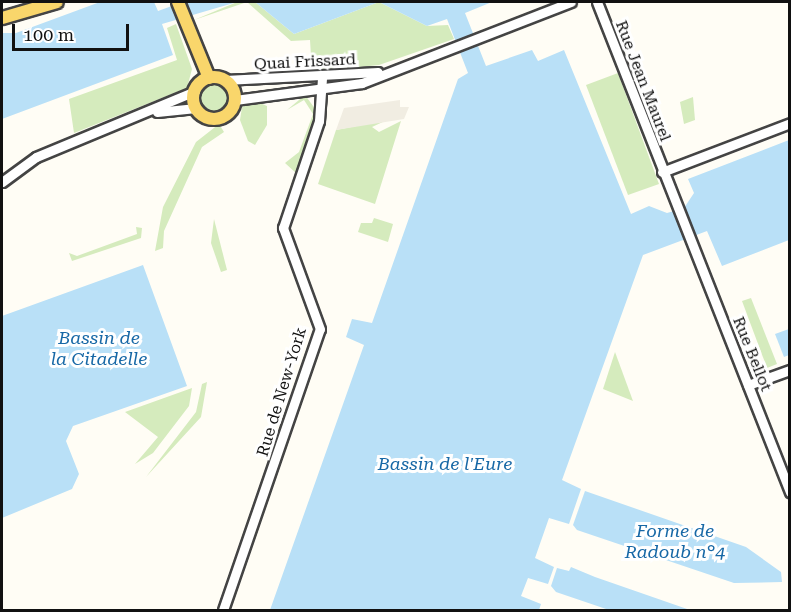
<!DOCTYPE html>
<meta charset="utf-8">
<style>
body{margin:0}
#map{position:relative;width:791px;height:612px;overflow:hidden;background:#fffdf5;font-family:"Roboto Serif",serif}
div>[style]{position:absolute}
.green>*{inset:0;background:#d5ebbd}
.round{border-radius:50%}
.plaza>*{inset:0;background:#f1ede2}
.water>*{inset:0;background:#b9e0f7}
.roads{filter:drop-shadow(2px 0 #444) drop-shadow(-2px 0 #444) drop-shadow(0 2px #444) drop-shadow(0 -2px #444)}
.minor>*{height:9px;margin:-4.5px;padding:0 4.5px;transform-origin:4.5px;border-radius:4.5px;background:#fff}
.major>*{height:12px;margin:-6px;padding:0 6px;transform-origin:6px;border-radius:6px;background:#f9d66b}
.major>.ring{margin:-6px;padding:0;box-sizing:content-box;background:none;border:12px solid #f9d66b;border-radius:50%}
span{translate:-50% -50%;white-space:nowrap;text-align:center;line-height:1.15;-webkit-text-stroke:6px #fff;paint-order:stroke}
.street-label{font-size:16px;color:#111}
.water-label{font-size:18px;color:#1768a6;font-style:italic}
.frame{position:absolute;inset:0;border:3px solid #111;pointer-events:none}
.scale{position:absolute;left:12px;top:24px;width:117px;height:27px;box-sizing:border-box;border:3px solid #111;border-top:0;padding-left:8px;font-size:18px;line-height:21px;white-space:nowrap;color:#111;-webkit-text-stroke:4px #fff;paint-order:stroke}
</style>
<div id="map">
<div class="green">
<i style="clip-path:polygon(237px 2px,255px 2px,294px 34px,379px 2px,427px 26px,448px 25px,454px 39px,379px 65px,312px 72px,310px 40px,291px 41px,247px 2px,194px 20px)"></i>
<i style="clip-path:polygon(176px 24px,192px 69px,187px 88px,74px 133px,69px 99px,177px 60px,167px 28px)"></i>
<i style="clip-path:polygon(618px 73px,659px 184px,628px 195px,586px 85px)"></i>
<i class="round" style="left:199px;top:83px;width:30px;height:30px"></i>
<i style="clip-path:polygon(305px 95px,316px 110px,297px 174px,285px 163px,299px 152px,313px 114px,304px 100px,287px 110px)"></i>
<i style="clip-path:polygon(693px 97px,695px 120px,684px 124px,680px 102px)"></i>
<i style="clip-path:polygon(255px 101px,267px 106px,267px 125px,255px 145px,248px 141px,240px 120px,242px 107px)"></i>
<i style="clip-path:polygon(387px 120px,372px 127px,379px 132px,401px 121px,375px 204px,318px 184px,336px 130px)"></i>
<i style="clip-path:polygon(219px 124px,224px 132px,202px 147px,164px 231px,163px 248px,155px 251px,163px 207px,196px 142px)"></i>
<i style="clip-path:polygon(374px 218px,393px 224px,388px 242px,358px 232px,361px 223px,372px 223px)"></i>
<i style="clip-path:polygon(214px 219px,227px 270px,221px 272px,211px 243px)"></i>
<i style="clip-path:polygon(136px 227px,142px 228px,141px 238px,72px 261px,69px 253px,77px 256px,137px 234px)"></i>
<i style="clip-path:polygon(751px 298px,777px 364px,767px 368px,742px 301px)"></i>
<i style="clip-path:polygon(615px 352px,633px 401px,603px 389px)"></i>
<i style="clip-path:polygon(207px 382px,201px 417px,146px 477px,196px 412px,202px 384px)"></i>
<i style="clip-path:polygon(192px 388px,189px 406px,153px 453px,135px 464px,158px 437px,125px 412px)"></i>
</div>
<div class="plaza">
<i style="clip-path:polygon(400px 100px,400px 107px,409px 107px,404px 119px,336px 130px,344px 108px)"></i>
</div>
<div class="water">
<i style="clip-path:polygon(100px 2px,154px 2px,158px 11px,183px 2px,237px 2px,162px 24px,173px 55px,2px 119px,2px 33px,16px 33px)"></i>
<i style="clip-path:polygon(255px 2px,492px 2px,465px 13px,486px 66px,532px 50px,538px 61px,564px 50px,631px 214px,649px 206px,667px 213px,684px 208px,694px 193px,688px 179px,789px 140px,789px 240px,722px 266px,707px 231px,643px 255px,562px 480px,581px 489px,569px 524px,549px 518px,535px 558px,554px 567px,548px 584px,528px 578px,521px 596px,541px 604px,539px 610px,270px 610px,364px 345px,346px 337px,352px 319px,372px 323px,458px 79px,468px 73px,447px 19px,427px 26px,379px 2px,294px 34px)"></i>
<i style="clip-path:polygon(143px 265px,187px 386px,73px 426px,66px 441px,79px 474px,72px 489px,2px 518px,2px 316px)"></i>
<i style="clip-path:polygon(789px 329px,789px 355px,784px 357px,775px 334px)"></i>
<i style="clip-path:polygon(585px 491px,746px 547px,781px 572px,782px 582px,734px 583px,577px 530px,573px 525px)"></i>
<i style="clip-path:polygon(571px 567px,595px 577px,690px 610px,609px 610px,556px 592px,551px 586px,557px 568px,569px 571px)"></i>
</div>
<div class="roads">
<div class="minor">
<i style="left:597px;top:2px;width:527px;rotate:68.5deg"></i>
<i style="left:225px;top:80px;width:153px;rotate:-3deg"></i>
<i style="left:235px;top:100px;width:128px;rotate:-7.6deg"></i>
<i style="left:362px;top:83px;width:224px;rotate:-21.2deg"></i>
<i style="left:157px;top:112px;width:39px;rotate:-6deg"></i>
<i style="left:662px;top:172px;width:137px;rotate:-20.9deg"></i>
<i style="left:2px;top:182px;width:42px;rotate:-36.3deg"></i>
<i style="left:36px;top:157px;width:172px;rotate:-22.5deg"></i>
<i style="left:748px;top:385px;width:45px;rotate:-19.7deg"></i>
<i style="left:223px;top:610px;width:297px;rotate:-71deg"></i>
<i style="left:320px;top:329px;width:108px;rotate:-110.1deg"></i>
<i style="left:283px;top:228px;width:113px;rotate:-71.4deg"></i>
<i style="left:319px;top:121px;width:43px;rotate:-86deg"></i>
</div>
<div class="major">
<i style="left:178px;top:2px;width:82px;rotate:67.8deg"></i>
<i style="left:2px;top:18px;width:57px;rotate:-16.2deg"></i>
<i class="ring" style="left:193px;top:77px;width:30px;height:30px"></i>
</div>
</div>
<div class="street-label">
<span style="left:305px;top:62px;rotate:-3deg">Quai Frissard</span>
<span style="left:643px;top:81px;rotate:69deg">Rue Jean Maurel</span>
<span style="left:752px;top:354px;rotate:68deg">Rue Bellot</span>
<span style="left:282px;top:392px;rotate:-73deg">Rue de New-York</span>
</div>
<div class="water-label">
<span style="left:99px;top:349px">Bassin de<br>la Citadelle</span>
<span style="left:445px;top:464px">Bassin de l'Eure</span>
<span style="left:675px;top:542px">Forme de<br>Radoub n°4</span>
</div>
<div class="frame"></div>
<div class="scale">100 m</div>
</div>
